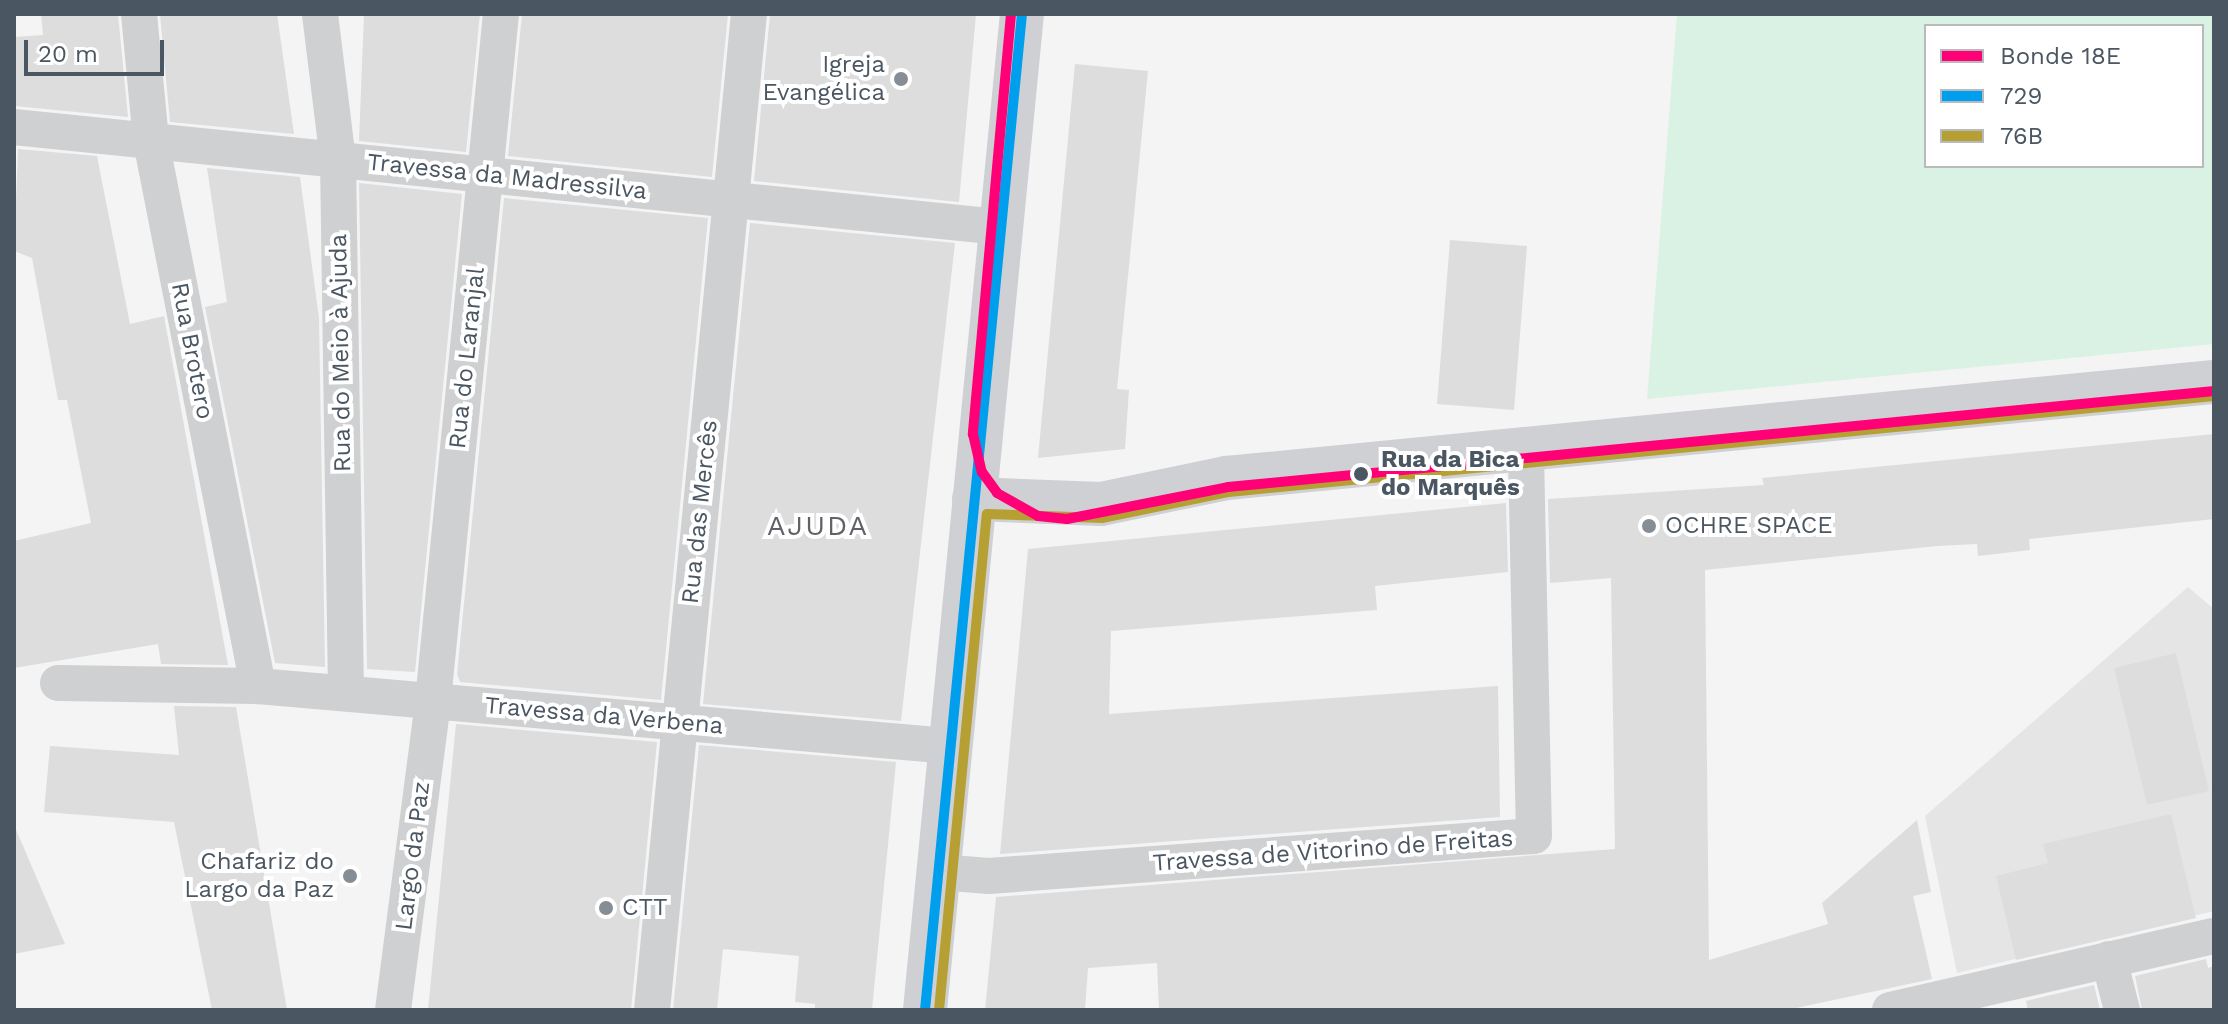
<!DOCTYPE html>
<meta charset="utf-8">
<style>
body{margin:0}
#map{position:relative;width:2228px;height:1024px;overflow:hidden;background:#f4f4f4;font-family:"Work Sans",sans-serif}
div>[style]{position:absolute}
.education>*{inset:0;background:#e6e5e6}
.green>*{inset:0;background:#d9f2e3}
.building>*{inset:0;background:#ddddde}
.street>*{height:36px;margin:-18px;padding:0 18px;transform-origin:18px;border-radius:18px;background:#ced0d2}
.secondary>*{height:44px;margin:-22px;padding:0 22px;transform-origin:22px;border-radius:22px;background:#ced0d4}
.bus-1>*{height:10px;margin:-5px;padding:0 5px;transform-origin:5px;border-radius:5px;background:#009fee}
.bus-2>*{height:10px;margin:-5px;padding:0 5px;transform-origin:5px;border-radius:5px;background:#b7a033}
.tram-1>*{height:10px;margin:-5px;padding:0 5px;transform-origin:5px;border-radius:5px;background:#f07}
.dots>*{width:22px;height:22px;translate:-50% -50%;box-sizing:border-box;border:4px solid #fff;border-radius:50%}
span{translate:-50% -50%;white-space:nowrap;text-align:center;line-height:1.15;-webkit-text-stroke:8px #fff;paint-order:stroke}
.poi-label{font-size:24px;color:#4a5661}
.right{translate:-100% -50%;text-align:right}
.left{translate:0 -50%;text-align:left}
.street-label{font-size:24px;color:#4a5661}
.stop-label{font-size:24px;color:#4a5661;font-weight:700}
.quarter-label{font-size:28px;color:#5f6368;letter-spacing:2px}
.frame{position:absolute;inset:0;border:16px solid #4a5661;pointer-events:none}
.legend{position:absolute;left:1924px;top:24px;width:280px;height:144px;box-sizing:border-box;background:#fff;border:2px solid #b7bbc0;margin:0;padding:10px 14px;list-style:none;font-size:24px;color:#4a5661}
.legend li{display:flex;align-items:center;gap:16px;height:40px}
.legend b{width:40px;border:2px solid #b7bbc0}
.scale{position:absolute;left:24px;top:40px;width:140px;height:36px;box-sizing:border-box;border:4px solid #4a5661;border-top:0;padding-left:10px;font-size:24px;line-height:28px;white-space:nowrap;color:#4a5661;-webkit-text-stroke:6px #fff;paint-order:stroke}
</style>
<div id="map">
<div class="education">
<i style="clip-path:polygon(2188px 587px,2214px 609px,2214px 911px,1957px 973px,1925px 816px)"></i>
</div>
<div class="green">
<i style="clip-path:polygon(evenodd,1677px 14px,2214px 14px,2214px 344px,1647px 399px,1677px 14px,1926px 26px,2202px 26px,2202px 166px,1926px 166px,1926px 26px)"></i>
</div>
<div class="building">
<i style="clip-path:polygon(41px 14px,118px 14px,128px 117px,14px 106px,14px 37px,43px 35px)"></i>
<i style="clip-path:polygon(160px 14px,277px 14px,294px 134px,170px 122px)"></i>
<i style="clip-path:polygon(364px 14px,480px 14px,466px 152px,359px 141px)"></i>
<i style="clip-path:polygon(522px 14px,728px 14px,712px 177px,508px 156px)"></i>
<i style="clip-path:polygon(770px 14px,976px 14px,959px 202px,754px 181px)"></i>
<i style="clip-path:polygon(1075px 64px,1148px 71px,1117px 389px,1129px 390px,1125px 449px,1038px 458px)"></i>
<i style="clip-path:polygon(18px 149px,97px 156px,130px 324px,164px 316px,228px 665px,161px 664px,158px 644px,14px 668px,14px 541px,91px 523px,67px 400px,58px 400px,32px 258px,14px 251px)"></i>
<i style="clip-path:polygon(207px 168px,300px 177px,319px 318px,325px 667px,275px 663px,205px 307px,227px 302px)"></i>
<i style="clip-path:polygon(359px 183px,462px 194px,415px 672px,367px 669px)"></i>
<i style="clip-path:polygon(504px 198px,708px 218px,661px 700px,460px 682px,457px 674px)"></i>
<i style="clip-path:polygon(750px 223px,955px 243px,901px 721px,703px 704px)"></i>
<i style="clip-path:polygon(1450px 240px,1527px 246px,1514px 410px,1437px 404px)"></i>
<i style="clip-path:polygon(2214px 434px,2214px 519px,2029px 539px,2030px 550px,1978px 556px,1977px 544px,1937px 546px,1705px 570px,1709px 960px,1828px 924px,1822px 903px,1917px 820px,1931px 892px,1913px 896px,1932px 979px,1787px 1010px,1159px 1010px,1157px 963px,1088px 968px,1085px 1010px,985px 1010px,996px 897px,1615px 849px,1611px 578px,1550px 583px,1548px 499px,1764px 485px,1762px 478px)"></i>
<i style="clip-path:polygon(1506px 503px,1508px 572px,1375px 586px,1377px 610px,1111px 631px,1109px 714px,1498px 686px,1500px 817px,1000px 854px,1028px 549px)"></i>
<i style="clip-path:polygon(2176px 653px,2209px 791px,2147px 805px,2114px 668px)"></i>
<i style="clip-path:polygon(174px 706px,236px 707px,287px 1010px,212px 1010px,174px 822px,44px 812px,50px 746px,179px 755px)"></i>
<i style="clip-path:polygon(456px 724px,657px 742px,631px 1010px,428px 1010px)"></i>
<i style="clip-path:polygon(699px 745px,896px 762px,872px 1010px,815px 1010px,815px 1004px,795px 1002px,799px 956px,723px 949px,717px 1010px,673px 1010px)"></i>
<i style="clip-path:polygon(2171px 814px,2196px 918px,2016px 960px,1996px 876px,2048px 863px,2043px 844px)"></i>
<i style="clip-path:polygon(14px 825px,65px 944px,14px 954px)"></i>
<i style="clip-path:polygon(2206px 959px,2208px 968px,2214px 966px,2214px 1010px,2142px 1010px,2135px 976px)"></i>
<i style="clip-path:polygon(2094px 985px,2100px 1010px,2028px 1010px,2026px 1001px)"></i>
</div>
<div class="street">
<i style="left:139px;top:14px;width:128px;rotate:84.6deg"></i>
<i style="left:151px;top:141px;width:555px;rotate:78.89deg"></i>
<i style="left:320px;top:14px;width:147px;rotate:83deg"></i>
<i style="left:338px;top:160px;width:533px;rotate:89.14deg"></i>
<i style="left:14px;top:127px;width:992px;rotate:5.79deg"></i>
<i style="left:58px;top:683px;width:200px;rotate:0.9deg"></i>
<i style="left:258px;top:686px;width:695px;rotate:4.96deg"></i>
<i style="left:938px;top:872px;width:51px;rotate:4.5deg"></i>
<i style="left:989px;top:876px;width:546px;rotate:-4.2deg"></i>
<i style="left:1534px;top:836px;width:387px;rotate:-91.2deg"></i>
<i style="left:2109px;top:959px;width:53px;rotate:75.7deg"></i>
<i style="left:393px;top:1010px;width:312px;rotate:-82.6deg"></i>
<i style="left:433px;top:701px;width:690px;rotate:-84.35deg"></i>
<i style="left:652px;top:1010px;width:1001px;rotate:-84.44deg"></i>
<i style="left:1890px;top:1010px;width:332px;rotate:-12.9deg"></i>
</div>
<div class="secondary">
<i style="left:974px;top:499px;width:127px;rotate:2.3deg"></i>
<i style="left:1101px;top:504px;width:129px;rotate:-11.7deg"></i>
<i style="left:1227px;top:478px;width:992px;rotate:-5.56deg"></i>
<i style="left:925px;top:1010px;width:1001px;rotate:-84.44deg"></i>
</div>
<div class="bus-1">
<i style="left:925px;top:1010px;width:1001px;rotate:-84.44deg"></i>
</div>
<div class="bus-2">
<i style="left:939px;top:1010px;width:498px;rotate:-84.5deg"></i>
<i style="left:987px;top:514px;width:115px;rotate:2deg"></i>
<i style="left:1102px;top:518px;width:130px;rotate:-11.6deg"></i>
<i style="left:1229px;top:492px;width:990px;rotate:-5.57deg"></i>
</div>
<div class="tram-1">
<i style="left:1011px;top:14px;width:422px;rotate:95.2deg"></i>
<i style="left:973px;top:434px;width:39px;rotate:77deg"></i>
<i style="left:982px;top:472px;width:26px;rotate:54deg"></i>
<i style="left:997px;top:493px;width:47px;rotate:29.3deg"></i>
<i style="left:1038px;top:516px;width:29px;rotate:6deg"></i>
<i style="left:1067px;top:519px;width:164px;rotate:-11.2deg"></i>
<i style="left:1228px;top:487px;width:991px;rotate:-5.56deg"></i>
</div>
<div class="dots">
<i style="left:901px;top:79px;background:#868d94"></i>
<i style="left:1361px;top:474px;background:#4a5661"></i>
<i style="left:1649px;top:526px;background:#868d94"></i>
<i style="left:350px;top:876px;background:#868d94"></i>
<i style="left:606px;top:908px;background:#868d94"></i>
</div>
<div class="poi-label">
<span class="right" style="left:885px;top:79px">Igreja<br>Evangélica</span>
<span class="left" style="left:1665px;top:526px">OCHRE SPACE</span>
<span class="right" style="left:334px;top:876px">Chafariz do<br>Largo da Paz</span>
<span class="left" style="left:622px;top:908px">CTT</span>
</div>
<div class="street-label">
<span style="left:507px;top:177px;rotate:6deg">Travessa da Madressilva</span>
<span style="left:192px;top:351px;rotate:79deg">Rua Brotero</span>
<span style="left:341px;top:353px;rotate:-91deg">Rua do Meio à Ajuda</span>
<span style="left:467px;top:358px;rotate:-84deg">Rua do Laranjal</span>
<span style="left:700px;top:512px;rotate:-84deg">Rua das Mercês</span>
<span style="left:604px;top:716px;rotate:5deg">Travessa da Verbena</span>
<span style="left:1333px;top:851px;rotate:-4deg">Travessa de Vitorino de Freitas</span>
<span style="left:413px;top:856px;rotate:-83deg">Largo da Paz</span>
</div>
<div class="stop-label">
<span class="left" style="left:1381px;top:474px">Rua da Bica<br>do Marquês</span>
</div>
<div class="quarter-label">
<span style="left:818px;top:526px">AJUDA</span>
</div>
<div class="frame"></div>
<ul class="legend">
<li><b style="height:10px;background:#f07"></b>Bonde 18E</li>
<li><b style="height:10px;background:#009fee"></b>729</li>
<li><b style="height:10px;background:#b7a033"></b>76B</li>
</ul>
<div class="scale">20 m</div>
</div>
